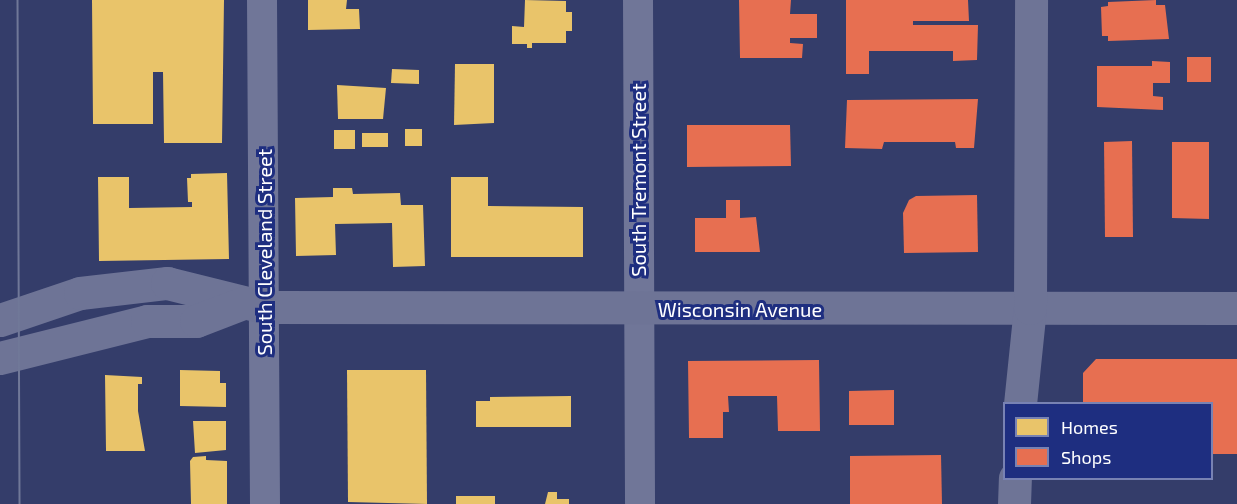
<!DOCTYPE html>
<style>
body{margin:0}
#map{position:relative;width:1237px;height:504px;overflow:hidden;background:#343d6a;font-family:"Exo 2",sans-serif}
div>[style]{position:absolute}
.homes>*{inset:0;background:#e9c46a}
.shops>*{inset:0;background:#e76f51}
.minor>*{height:30px;margin:-15px;padding:0 15px;transform-origin:15px;border-radius:15px;background:#707698}
.major>*{height:33px;margin:-16.5px;padding:0 16.5px;transform-origin:16.5px;border-radius:16.5px;background:#6e7496}
.tram>*{height:1.5px;margin:-0.75px;padding:0 0.75px;transform-origin:0.75px;border-radius:0.75px;background:#707898}
span{translate:-50% -50%;white-space:nowrap;text-align:center;line-height:1.15;-webkit-text-stroke:6px #1e2e80;paint-order:stroke}
.street-label{font-size:20px;color:#fff}
.legend{position:absolute;left:1003px;top:402px;width:210px;height:78px;box-sizing:border-box;background:#1e2e80;border:2px solid #7882b3;margin:0;padding:8px 10px;list-style:none;font-size:18px;color:#fff}
.legend li{display:flex;align-items:center;gap:12px;height:30px}
.legend b{width:30px;border:2px solid #7882b3}
</style>
<div id="map">
<div class="homes">
<i style="clip-path:polygon(92px 0,224px 0,222px 143px,164px 143px,163px 72px,153px 72px,153px 124px,93px 124px)"></i>
<i style="clip-path:polygon(308px 0,347px 0,346px 9px,359px 9px,360px 29px,308px 30px)"></i>
<i style="clip-path:polygon(525px 0,566px 1px,566px 12px,572px 12px,572px 31px,566px 31px,566px 43px,532px 43px,532px 48px,527px 48px,527px 44px,512px 44px,512px 26px,524px 27px)"></i>
<i style="clip-path:polygon(455px 64px,494px 64px,494px 123px,454px 125px)"></i>
<i style="clip-path:polygon(392px 69px,419px 70px,419px 84px,391px 83px)"></i>
<i style="clip-path:polygon(337px 85px,386px 88px,383px 119px,338px 119px)"></i>
<i style="clip-path:polygon(405px 129px,422px 129px,422px 146px,405px 146px)"></i>
<i style="clip-path:polygon(334px 130px,355px 130px,355px 149px,334px 149px)"></i>
<i style="clip-path:polygon(362px 133px,388px 133px,388px 147px,362px 147px)"></i>
<i style="clip-path:polygon(227px 173px,229px 259px,99px 261px,98px 177px,129px 177px,129px 208px,192px 207px,192px 202px,188px 202px,187px 178px,191px 178px,191px 174px)"></i>
<i style="clip-path:polygon(451px 177px,488px 177px,488px 206px,583px 207px,583px 257px,451px 257px)"></i>
<i style="clip-path:polygon(333px 188px,352px 188px,353px 194px,400px 193px,401px 205px,423px 205px,425px 266px,393px 267px,392px 223px,335px 224px,336px 255px,296px 256px,295px 198px,333px 197px)"></i>
<i style="clip-path:polygon(180px 370px,220px 371px,220px 383px,226px 383px,226px 407px,180px 406px)"></i>
<i style="clip-path:polygon(347px 370px,426px 370px,427px 504px,348px 502px)"></i>
<i style="clip-path:polygon(105px 375px,142px 377px,142px 384px,138px 384px,138px 411px,145px 451px,106px 451px)"></i>
<i style="clip-path:polygon(571px 396px,571px 427px,476px 427px,476px 401px,490px 401px,490px 397px)"></i>
<i style="clip-path:polygon(193px 421px,226px 421px,226px 450px,195px 453px)"></i>
<i style="clip-path:polygon(206px 456px,206px 460px,227px 461px,227px 504px,191px 504px,190px 461px,193px 457px)"></i>
<i style="clip-path:polygon(548px 492px,557px 492px,557px 499px,569px 499px,569px 504px,545px 504px)"></i>
<i style="clip-path:polygon(456px 496px,495px 496px,495px 504px,456px 504px)"></i>
</div>
<div class="shops">
<i style="clip-path:polygon(739px 0,791px 0,790px 14px,817px 14px,817px 38px,790px 38px,790px 43px,803px 44px,802px 58px,740px 58px)"></i>
<i style="clip-path:polygon(846px 0,968px 0,969px 21px,913px 21px,913px 25px,978px 25px,977px 60px,953px 61px,953px 51px,869px 51px,869px 74px,846px 74px)"></i>
<i style="clip-path:polygon(1156px 0,1156px 5px,1165px 5px,1169px 39px,1108px 41px,1108px 36px,1102px 36px,1101px 7px,1108px 6px,1108px 2px)"></i>
<i style="clip-path:polygon(1187px 57px,1211px 57px,1211px 82px,1187px 82px)"></i>
<i style="clip-path:polygon(1152px 61px,1170px 62px,1170px 83px,1153px 83px,1153px 96px,1163px 97px,1163px 110px,1097px 107px,1097px 66px,1152px 66px)"></i>
<i style="clip-path:polygon(978px 99px,974px 148px,956px 148px,955px 142px,884px 142px,882px 149px,845px 148px,847px 100px)"></i>
<i style="clip-path:polygon(687px 125px,790px 125px,791px 166px,687px 167px)"></i>
<i style="clip-path:polygon(1132px 141px,1133px 237px,1105px 237px,1104px 142px)"></i>
<i style="clip-path:polygon(1172px 142px,1209px 142px,1209px 219px,1172px 218px)"></i>
<i style="clip-path:polygon(977px 195px,978px 252px,904px 253px,903px 213px,909px 200px,916px 196px)"></i>
<i style="clip-path:polygon(726px 200px,740px 200px,740px 218px,756px 217px,760px 252px,695px 252px,695px 218px,726px 218px)"></i>
<i style="clip-path:polygon(1096px 359px,1237px 359px,1237px 454px,1212px 454px,1212px 404px,1083px 404px,1083px 373px)"></i>
<i style="clip-path:polygon(819px 360px,820px 431px,778px 431px,777px 396px,728px 396px,729px 412px,723px 412px,723px 438px,689px 438px,688px 361px)"></i>
<i style="clip-path:polygon(894px 390px,894px 425px,849px 425px,849px 391px)"></i>
<i style="clip-path:polygon(941px 455px,942px 504px,850px 504px,850px 456px)"></i>
</div>
<div class="minor">
<i style="left:262px;top:0;width:504px;rotate:89.66deg"></i>
<i style="left:638px;top:0;width:504px;rotate:89.77deg"></i>
</div>
<div class="major">
<i style="left:0;top:320px;width:84px;rotate:-18.6deg"></i>
<i style="left:80px;top:293px;width:88px;rotate:-6.6deg"></i>
<i style="left:167px;top:283px;width:100px;rotate:13.9deg"></i>
<i style="left:264px;top:307px;width:973px;rotate:0.06deg"></i>
<i style="left:0;top:358px;width:152px;rotate:-14.1deg"></i>
<i style="left:147px;top:321px;width:49px"></i>
<i style="left:196px;top:321px;width:50px;rotate:-21deg"></i>
<i style="left:1020px;top:404px;width:97px;rotate:-84.1deg"></i>
<i style="left:1030px;top:308px;width:308px;rotate:-89.8deg"></i>
<i style="left:1014px;top:504px;width:26px;rotate:-88deg"></i>
</div>
<div class="tram">
<i style="left:18px;top:0;width:504px;rotate:89.77deg"></i>
</div>
<div class="street-label">
<span style="left:638px;top:180px;rotate:-90deg">South Tremont Street</span>
<span style="left:264px;top:252px;rotate:-90deg">South Cleveland Street</span>
<span style="left:740px;top:309px">Wisconsin Avenue</span>
</div>
<ul class="legend">
<li><b style="height:16px;background:#e9c46a"></b>Homes</li>
<li><b style="height:16px;background:#e76f51"></b>Shops</li>
</ul>
</div>
